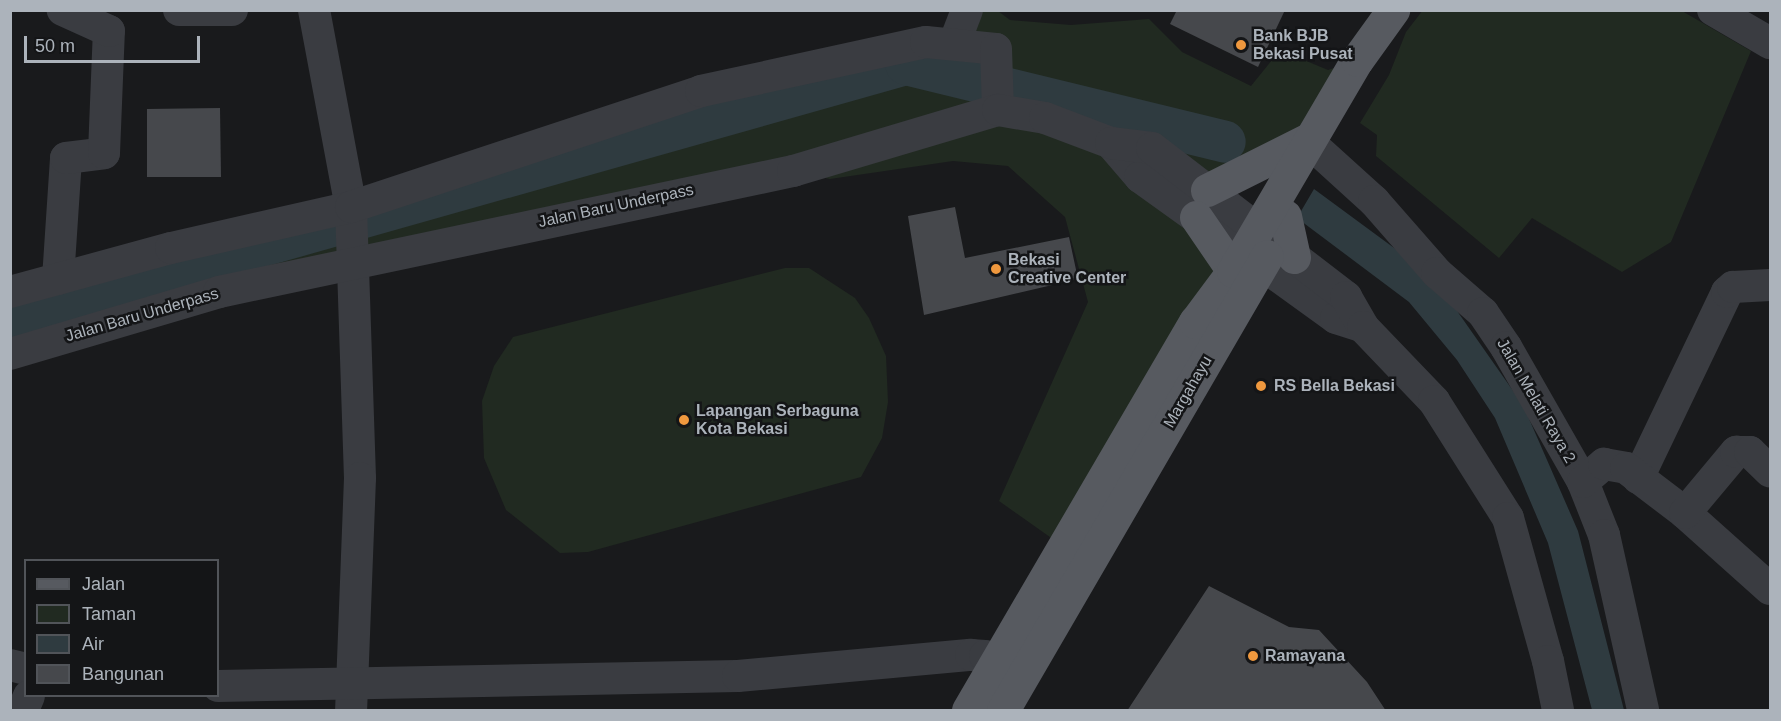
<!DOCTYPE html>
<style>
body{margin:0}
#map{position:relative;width:1781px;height:721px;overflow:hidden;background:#191a1c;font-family:Helvetica,sans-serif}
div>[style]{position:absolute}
.green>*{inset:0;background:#212a21}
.water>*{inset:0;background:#2f3b40}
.river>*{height:42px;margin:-21px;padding:0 21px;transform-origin:21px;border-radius:21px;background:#2f3b40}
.building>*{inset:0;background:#46484c}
.minor>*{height:32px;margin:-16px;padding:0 16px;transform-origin:16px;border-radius:16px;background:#3a3c41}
.major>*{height:33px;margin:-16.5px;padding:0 16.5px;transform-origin:16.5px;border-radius:16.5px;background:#575a60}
.dots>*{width:16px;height:16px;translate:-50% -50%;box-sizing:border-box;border:3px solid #141517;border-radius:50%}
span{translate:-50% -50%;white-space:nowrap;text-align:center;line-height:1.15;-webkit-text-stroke:5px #141517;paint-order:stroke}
.poi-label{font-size:16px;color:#acb3bb;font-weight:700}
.left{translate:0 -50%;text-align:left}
.street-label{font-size:16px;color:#acb3bb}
.frame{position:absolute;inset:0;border:12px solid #acb3bb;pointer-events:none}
.legend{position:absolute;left:24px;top:559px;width:195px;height:138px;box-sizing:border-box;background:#141517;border:2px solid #515459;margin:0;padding:8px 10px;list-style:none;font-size:18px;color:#acb3bb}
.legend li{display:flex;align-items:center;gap:12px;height:30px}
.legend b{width:30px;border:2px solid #515459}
.scale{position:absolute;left:24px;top:36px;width:176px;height:27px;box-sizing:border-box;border:3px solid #acb3bb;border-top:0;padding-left:8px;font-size:18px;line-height:21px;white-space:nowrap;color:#acb3bb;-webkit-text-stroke:4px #141517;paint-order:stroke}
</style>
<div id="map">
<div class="green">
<i style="clip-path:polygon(1423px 10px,1682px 11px,1751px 51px,1671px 242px,1622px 272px,1532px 218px,1499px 258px,1376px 156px,1377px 135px,1360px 123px,1389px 75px,1406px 32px)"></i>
<i style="clip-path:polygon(967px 11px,998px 11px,1010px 20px,1071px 25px,1149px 19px,1182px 52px,1251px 86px,1280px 50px,1328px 70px,1357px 60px,1311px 138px,1207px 190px,1233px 271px,1064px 547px,999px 501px,1088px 302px,1065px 217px,1008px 166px,953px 161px,830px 179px,793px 171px,11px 354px,11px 292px,926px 42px)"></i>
<i style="clip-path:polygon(785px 268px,809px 268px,855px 298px,869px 318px,886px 356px,888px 402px,882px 438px,861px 477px,588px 552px,560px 553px,506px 510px,484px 458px,482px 401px,494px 366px,513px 337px)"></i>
</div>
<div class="water">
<i style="clip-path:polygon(1314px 189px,1405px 256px,1455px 308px,1523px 405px,1578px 531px,1624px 710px,1592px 710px,1548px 543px,1495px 418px,1457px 360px,1409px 302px,1297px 218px)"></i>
</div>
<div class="river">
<i style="left:10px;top:317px;width:931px;rotate:-15.77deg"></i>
<i style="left:906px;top:64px;width:328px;rotate:13.7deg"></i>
</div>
<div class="building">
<i style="clip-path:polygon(1177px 10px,1285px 10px,1258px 67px,1170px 24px)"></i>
<i style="clip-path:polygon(220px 108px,221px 177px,147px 177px,147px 109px)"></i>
<i style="clip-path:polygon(955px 207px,965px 258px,1069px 237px,1078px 279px,924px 315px,908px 216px)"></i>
<i style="clip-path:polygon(1209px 586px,1289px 627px,1319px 630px,1367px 682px,1386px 711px,1127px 711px)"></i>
</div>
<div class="minor">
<i style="left:179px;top:10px;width:53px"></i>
<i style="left:314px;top:10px;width:200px;rotate:79.4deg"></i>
<i style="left:351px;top:207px;width:271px;rotate:88.1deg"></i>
<i style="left:360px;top:478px;width:232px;rotate:92.2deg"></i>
<i style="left:1713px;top:10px;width:66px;rotate:30.1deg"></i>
<i style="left:954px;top:44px;width:36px;rotate:-69deg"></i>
<i style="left:1111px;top:143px;width:45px;rotate:49.5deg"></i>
<i style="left:1140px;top:177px;width:241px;rotate:35.7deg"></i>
<i style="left:1336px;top:318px;width:28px;rotate:18deg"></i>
<i style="left:1321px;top:153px;width:72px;rotate:42.2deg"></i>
<i style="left:1374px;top:201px;width:96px;rotate:48.8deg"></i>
<i style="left:1437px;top:273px;width:61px;rotate:41deg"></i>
<i style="left:1483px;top:313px;width:41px;rotate:55.9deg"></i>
<i style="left:1506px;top:347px;width:155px;rotate:60.3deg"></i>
<i style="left:1583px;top:482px;width:57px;rotate:68.4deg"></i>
<i style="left:1604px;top:535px;width:179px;rotate:77.4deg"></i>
<i style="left:58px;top:279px;width:121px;rotate:-86.2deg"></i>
<i style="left:66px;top:158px;width:38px;rotate:-7deg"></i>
<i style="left:104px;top:153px;width:122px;rotate:-87.7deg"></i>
<i style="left:109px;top:31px;width:51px;rotate:-155.5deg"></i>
<i style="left:10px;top:292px;width:167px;rotate:-15.3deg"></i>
<i style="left:171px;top:248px;width:185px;rotate:-12.8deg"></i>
<i style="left:351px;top:207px;width:369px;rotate:-18.3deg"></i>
<i style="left:701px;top:91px;width:230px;rotate:-12.3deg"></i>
<i style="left:926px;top:42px;width:70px;rotate:5.7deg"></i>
<i style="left:996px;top:49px;width:61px;rotate:88.1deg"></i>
<i style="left:10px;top:354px;width:218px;rotate:-16.5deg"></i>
<i style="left:219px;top:292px;width:587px;rotate:-11.9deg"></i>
<i style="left:793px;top:171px;width:214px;rotate:-16.6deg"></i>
<i style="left:998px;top:110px;width:48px;rotate:9.7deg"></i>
<i style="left:1045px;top:118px;width:71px;rotate:20.7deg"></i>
<i style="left:1111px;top:143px;width:41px;rotate:7deg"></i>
<i style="left:1152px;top:148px;width:245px;rotate:37.5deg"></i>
<i style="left:1346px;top:297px;width:34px;rotate:60deg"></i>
<i style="left:1363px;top:327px;width:103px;rotate:46.2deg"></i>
<i style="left:1434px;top:401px;width:138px;rotate:57.7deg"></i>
<i style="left:1508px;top:518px;width:148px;rotate:74.4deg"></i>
<i style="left:1548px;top:661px;width:50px;rotate:78.5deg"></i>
<i style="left:1638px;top:478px;width:206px;rotate:-64.4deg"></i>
<i style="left:1727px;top:292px;width:8px;rotate:-40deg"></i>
<i style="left:1733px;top:287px;width:37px;rotate:-3deg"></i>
<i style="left:1583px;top:482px;width:28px;rotate:-41deg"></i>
<i style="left:1604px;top:464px;width:22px;rotate:10deg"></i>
<i style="left:1626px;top:468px;width:74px;rotate:37.3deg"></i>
<i style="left:1685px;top:513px;width:114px;rotate:41.8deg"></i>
<i style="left:1685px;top:513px;width:80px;rotate:-50.1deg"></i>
<i style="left:1736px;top:452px;width:14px"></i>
<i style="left:1750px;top:452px;width:28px;rotate:44deg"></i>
<i style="left:10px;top:665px;width:16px;rotate:14deg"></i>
<i style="left:218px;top:686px;width:520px;rotate:-1.1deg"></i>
<i style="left:738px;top:676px;width:234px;rotate:-5.2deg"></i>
<i style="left:971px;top:655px;width:14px;rotate:4deg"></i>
<i style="left:985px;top:656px;width:37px;rotate:33deg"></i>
<i style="left:23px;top:710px;width:15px;rotate:-67deg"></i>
</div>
<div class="major">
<i style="left:1207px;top:190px;width:116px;rotate:-26.6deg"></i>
<i style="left:1285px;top:216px;width:42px;rotate:77.6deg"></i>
<i style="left:1196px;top:217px;width:65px;rotate:55.6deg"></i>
<i style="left:968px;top:710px;width:450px;rotate:-59.7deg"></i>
<i style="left:1195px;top:322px;width:64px;rotate:-53.3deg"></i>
<i style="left:1233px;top:271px;width:245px;rotate:-59.6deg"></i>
<i style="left:1357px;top:60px;width:62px;rotate:-54.2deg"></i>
<i style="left:1003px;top:710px;width:525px;rotate:-59.82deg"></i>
</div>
<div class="dots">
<i style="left:1241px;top:45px;background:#ef983e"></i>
<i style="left:996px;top:269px;background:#ef983e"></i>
<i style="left:1261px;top:386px;background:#ef983e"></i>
<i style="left:684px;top:420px;background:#ef983e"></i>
<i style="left:1253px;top:656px;background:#ef983e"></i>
</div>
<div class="poi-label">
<span class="left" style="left:1253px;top:45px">Bank BJB<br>Bekasi Pusat</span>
<span class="left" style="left:1008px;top:269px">Bekasi<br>Creative Center</span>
<span class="left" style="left:1274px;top:386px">RS Bella Bekasi</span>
<span class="left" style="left:696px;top:420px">Lapangan Serbaguna<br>Kota Bekasi</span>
<span class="left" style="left:1265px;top:656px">Ramayana</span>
</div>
<div class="street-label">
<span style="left:616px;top:206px;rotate:-12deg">Jalan Baru Underpass</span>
<span style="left:142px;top:315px;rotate:-16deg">Jalan Baru Underpass</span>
<span style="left:1188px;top:392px;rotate:-60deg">Margahayu</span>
<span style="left:1536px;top:401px;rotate:60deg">Jalan Melati Raya 2</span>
</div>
<div class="frame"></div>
<ul class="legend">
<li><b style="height:8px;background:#575a60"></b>Jalan</li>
<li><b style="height:16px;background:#212a21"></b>Taman</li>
<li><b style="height:16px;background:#2f3b40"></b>Air</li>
<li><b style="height:16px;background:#46484c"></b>Bangunan</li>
</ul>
<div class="scale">50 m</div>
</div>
